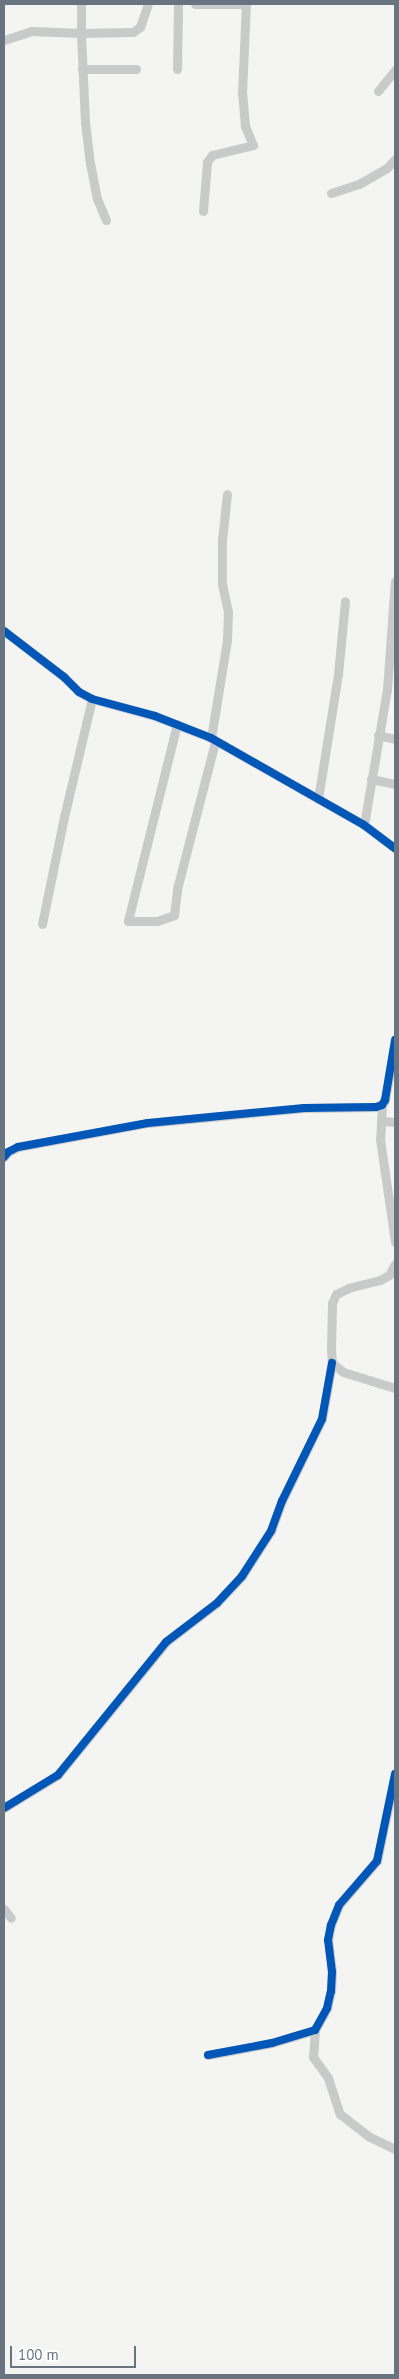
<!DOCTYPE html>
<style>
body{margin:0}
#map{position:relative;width:399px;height:2379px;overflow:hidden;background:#f4f4f3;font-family:"PT Sans",sans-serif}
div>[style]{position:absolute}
.street>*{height:9px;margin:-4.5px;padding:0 4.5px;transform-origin:4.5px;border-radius:4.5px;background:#c9caca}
.cycleway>*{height:8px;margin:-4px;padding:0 4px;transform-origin:4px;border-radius:4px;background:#0057b8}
span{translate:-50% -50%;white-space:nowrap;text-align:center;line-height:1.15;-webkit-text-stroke:5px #fff;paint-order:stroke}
.frame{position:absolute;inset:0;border:5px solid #68747f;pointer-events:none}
.scale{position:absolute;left:10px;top:2346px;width:126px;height:22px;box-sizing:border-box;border:2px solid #68747f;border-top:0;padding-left:6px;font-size:15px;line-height:18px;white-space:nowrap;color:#68747f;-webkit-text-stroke:4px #fff;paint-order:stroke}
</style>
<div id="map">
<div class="street">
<i style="left:195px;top:4px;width:47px"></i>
<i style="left:4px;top:40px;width:28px;rotate:-18deg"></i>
<i style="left:31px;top:31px;width:50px;rotate:2.3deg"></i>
<i style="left:81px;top:33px;width:29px;rotate:-90deg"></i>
<i style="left:82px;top:69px;width:54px"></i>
<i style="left:177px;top:69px;width:65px;rotate:-89.1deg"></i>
<i style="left:378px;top:91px;width:27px;rotate:-51deg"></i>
<i style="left:331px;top:193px;width:29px;rotate:-18deg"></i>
<i style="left:359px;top:184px;width:32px;rotate:-30deg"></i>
<i style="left:387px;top:168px;width:12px;rotate:-48deg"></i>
<i style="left:203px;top:211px;width:49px;rotate:-85.3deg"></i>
<i style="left:207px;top:162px;width:9px;rotate:-54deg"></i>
<i style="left:212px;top:155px;width:42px;rotate:-13.7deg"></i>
<i style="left:253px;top:145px;width:21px;rotate:-113deg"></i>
<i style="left:245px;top:126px;width:32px;rotate:-95deg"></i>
<i style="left:242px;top:94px;width:90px;rotate:-87.5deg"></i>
<i style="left:106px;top:220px;width:23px;rotate:-113deg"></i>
<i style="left:97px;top:199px;width:36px;rotate:-101deg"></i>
<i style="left:90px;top:164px;width:42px;rotate:-96.8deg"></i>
<i style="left:85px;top:122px;width:89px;rotate:-92.6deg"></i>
<i style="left:81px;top:33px;width:52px;rotate:-1.1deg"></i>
<i style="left:133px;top:32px;width:9px;rotate:-36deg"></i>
<i style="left:140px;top:27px;width:24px;rotate:-71deg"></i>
<i style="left:4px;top:631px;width:76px;rotate:37.5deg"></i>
<i style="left:64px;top:677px;width:21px;rotate:45deg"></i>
<i style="left:79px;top:692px;width:15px;rotate:28deg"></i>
<i style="left:92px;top:699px;width:65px;rotate:15.1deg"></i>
<i style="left:155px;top:716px;width:60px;rotate:21.4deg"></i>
<i style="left:211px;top:738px;width:176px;rotate:29.6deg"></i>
<i style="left:364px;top:825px;width:39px;rotate:37deg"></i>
<i style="left:177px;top:724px;width:203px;rotate:104deg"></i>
<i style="left:128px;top:921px;width:29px"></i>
<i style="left:157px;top:921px;width:18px;rotate:-19deg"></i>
<i style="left:174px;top:915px;width:26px;rotate:-83deg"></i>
<i style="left:177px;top:889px;width:152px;rotate:-75.5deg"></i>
<i style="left:378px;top:735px;width:17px;rotate:13deg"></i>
<i style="left:211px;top:738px;width:99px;rotate:-80.7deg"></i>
<i style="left:227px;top:640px;width:28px;rotate:-88deg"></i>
<i style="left:228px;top:612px;width:30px;rotate:-102deg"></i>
<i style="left:222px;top:583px;width:43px;rotate:-90deg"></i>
<i style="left:222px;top:540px;width:46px;rotate:-83.8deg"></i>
<i style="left:371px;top:779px;width:25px;rotate:12deg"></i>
<i style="left:318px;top:799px;width:127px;rotate:-80.9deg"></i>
<i style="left:338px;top:674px;width:73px;rotate:-84.5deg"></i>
<i style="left:364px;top:825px;width:138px;rotate:-80.4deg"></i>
<i style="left:387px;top:689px;width:108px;rotate:-85.8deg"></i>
<i style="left:42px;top:924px;width:109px;rotate:-78.4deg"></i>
<i style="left:64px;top:817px;width:121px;rotate:-76.7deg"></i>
<i style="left:382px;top:1105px;width:34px;rotate:93deg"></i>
<i style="left:380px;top:1139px;width:104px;rotate:81.7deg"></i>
<i style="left:381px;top:1121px;width:14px;rotate:4deg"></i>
<i style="left:4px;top:1157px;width:6px;rotate:-51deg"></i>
<i style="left:8px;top:1152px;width:11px;rotate:-27deg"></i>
<i style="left:18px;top:1147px;width:132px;rotate:-10.5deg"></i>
<i style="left:148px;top:1123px;width:157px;rotate:-5.5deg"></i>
<i style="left:304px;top:1108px;width:72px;rotate:-0.8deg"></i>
<i style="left:376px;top:1107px;width:6px;rotate:-18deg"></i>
<i style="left:382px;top:1105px;width:6px;rotate:-59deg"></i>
<i style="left:385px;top:1100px;width:61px;rotate:-80.5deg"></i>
<i style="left:395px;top:1264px;width:13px;rotate:119deg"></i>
<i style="left:389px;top:1275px;width:10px;rotate:151deg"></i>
<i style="left:380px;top:1280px;width:32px;rotate:166deg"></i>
<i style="left:349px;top:1288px;width:14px;rotate:155deg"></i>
<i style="left:336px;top:1294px;width:10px;rotate:114deg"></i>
<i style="left:332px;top:1303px;width:46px;rotate:91.2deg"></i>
<i style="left:331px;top:1349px;width:14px;rotate:86deg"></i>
<i style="left:332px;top:1363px;width:14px;rotate:39deg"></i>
<i style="left:343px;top:1372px;width:54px;rotate:17.1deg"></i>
<i style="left:4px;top:1808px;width:63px;rotate:-31.4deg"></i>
<i style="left:58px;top:1775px;width:171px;rotate:-50.9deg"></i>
<i style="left:166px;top:1642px;width:64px;rotate:-37.4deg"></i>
<i style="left:217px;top:1603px;width:37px;rotate:-47deg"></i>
<i style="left:242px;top:1576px;width:54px;rotate:-57.2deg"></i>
<i style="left:271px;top:1531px;width:32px;rotate:-70deg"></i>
<i style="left:282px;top:1501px;width:91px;rotate:-64deg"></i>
<i style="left:322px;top:1419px;width:57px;rotate:-79.9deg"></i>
<i style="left:4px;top:1909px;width:11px;rotate:52deg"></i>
<i style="left:315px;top:2030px;width:27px;rotate:94deg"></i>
<i style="left:313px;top:2057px;width:26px;rotate:54deg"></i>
<i style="left:328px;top:2078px;width:38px;rotate:72deg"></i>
<i style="left:340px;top:2114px;width:36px;rotate:38deg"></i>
<i style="left:368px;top:2136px;width:30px;rotate:26deg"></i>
<i style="left:208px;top:2055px;width:65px;rotate:-10.6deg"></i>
<i style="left:272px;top:2043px;width:45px;rotate:-16.8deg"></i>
<i style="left:315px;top:2030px;width:25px;rotate:-61deg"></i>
<i style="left:327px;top:2008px;width:17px;rotate:-77deg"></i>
<i style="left:331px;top:1991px;width:19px;rotate:-87deg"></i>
<i style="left:332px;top:1972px;width:32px;rotate:-97deg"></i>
<i style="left:328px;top:1940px;width:15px;rotate:-79deg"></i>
<i style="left:331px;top:1925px;width:22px;rotate:-68deg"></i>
<i style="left:339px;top:1905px;width:58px;rotate:-49.2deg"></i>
<i style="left:377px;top:1861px;width:89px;rotate:-78.3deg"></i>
</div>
<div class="cycleway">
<i style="left:4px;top:631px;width:76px;rotate:37.5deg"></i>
<i style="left:64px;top:677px;width:21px;rotate:45deg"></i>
<i style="left:79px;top:692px;width:15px;rotate:28deg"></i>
<i style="left:92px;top:699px;width:65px;rotate:15.1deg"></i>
<i style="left:155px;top:716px;width:60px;rotate:21.4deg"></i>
<i style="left:211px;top:738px;width:176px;rotate:29.6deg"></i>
<i style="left:364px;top:825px;width:39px;rotate:37deg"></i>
<i style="left:4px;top:1157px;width:6px;rotate:-51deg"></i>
<i style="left:8px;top:1152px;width:11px;rotate:-27deg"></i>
<i style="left:18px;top:1147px;width:132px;rotate:-10.5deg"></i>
<i style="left:148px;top:1123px;width:157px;rotate:-5.5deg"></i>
<i style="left:304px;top:1108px;width:72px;rotate:-0.8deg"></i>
<i style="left:376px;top:1107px;width:6px;rotate:-18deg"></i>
<i style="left:382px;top:1105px;width:6px;rotate:-59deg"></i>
<i style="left:385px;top:1100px;width:61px;rotate:-80.5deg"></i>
<i style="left:4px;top:1808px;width:63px;rotate:-31.4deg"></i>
<i style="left:58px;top:1775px;width:171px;rotate:-50.9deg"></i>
<i style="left:166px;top:1642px;width:64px;rotate:-37.4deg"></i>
<i style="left:217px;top:1603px;width:37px;rotate:-47deg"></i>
<i style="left:242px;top:1576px;width:54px;rotate:-57.2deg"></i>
<i style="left:271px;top:1531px;width:32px;rotate:-70deg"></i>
<i style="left:282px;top:1501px;width:91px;rotate:-64deg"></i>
<i style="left:322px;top:1419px;width:57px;rotate:-79.9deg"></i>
<i style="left:208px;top:2055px;width:65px;rotate:-10.6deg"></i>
<i style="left:272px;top:2043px;width:45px;rotate:-16.8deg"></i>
<i style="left:315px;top:2030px;width:25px;rotate:-61deg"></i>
<i style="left:327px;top:2008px;width:17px;rotate:-77deg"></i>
<i style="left:331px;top:1991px;width:19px;rotate:-87deg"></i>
<i style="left:332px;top:1972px;width:32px;rotate:-97deg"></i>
<i style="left:328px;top:1940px;width:15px;rotate:-79deg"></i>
<i style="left:331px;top:1925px;width:22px;rotate:-68deg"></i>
<i style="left:339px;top:1905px;width:58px;rotate:-49.2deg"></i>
<i style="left:377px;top:1861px;width:89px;rotate:-78.3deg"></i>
</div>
<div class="frame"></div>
<div class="scale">100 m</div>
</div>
